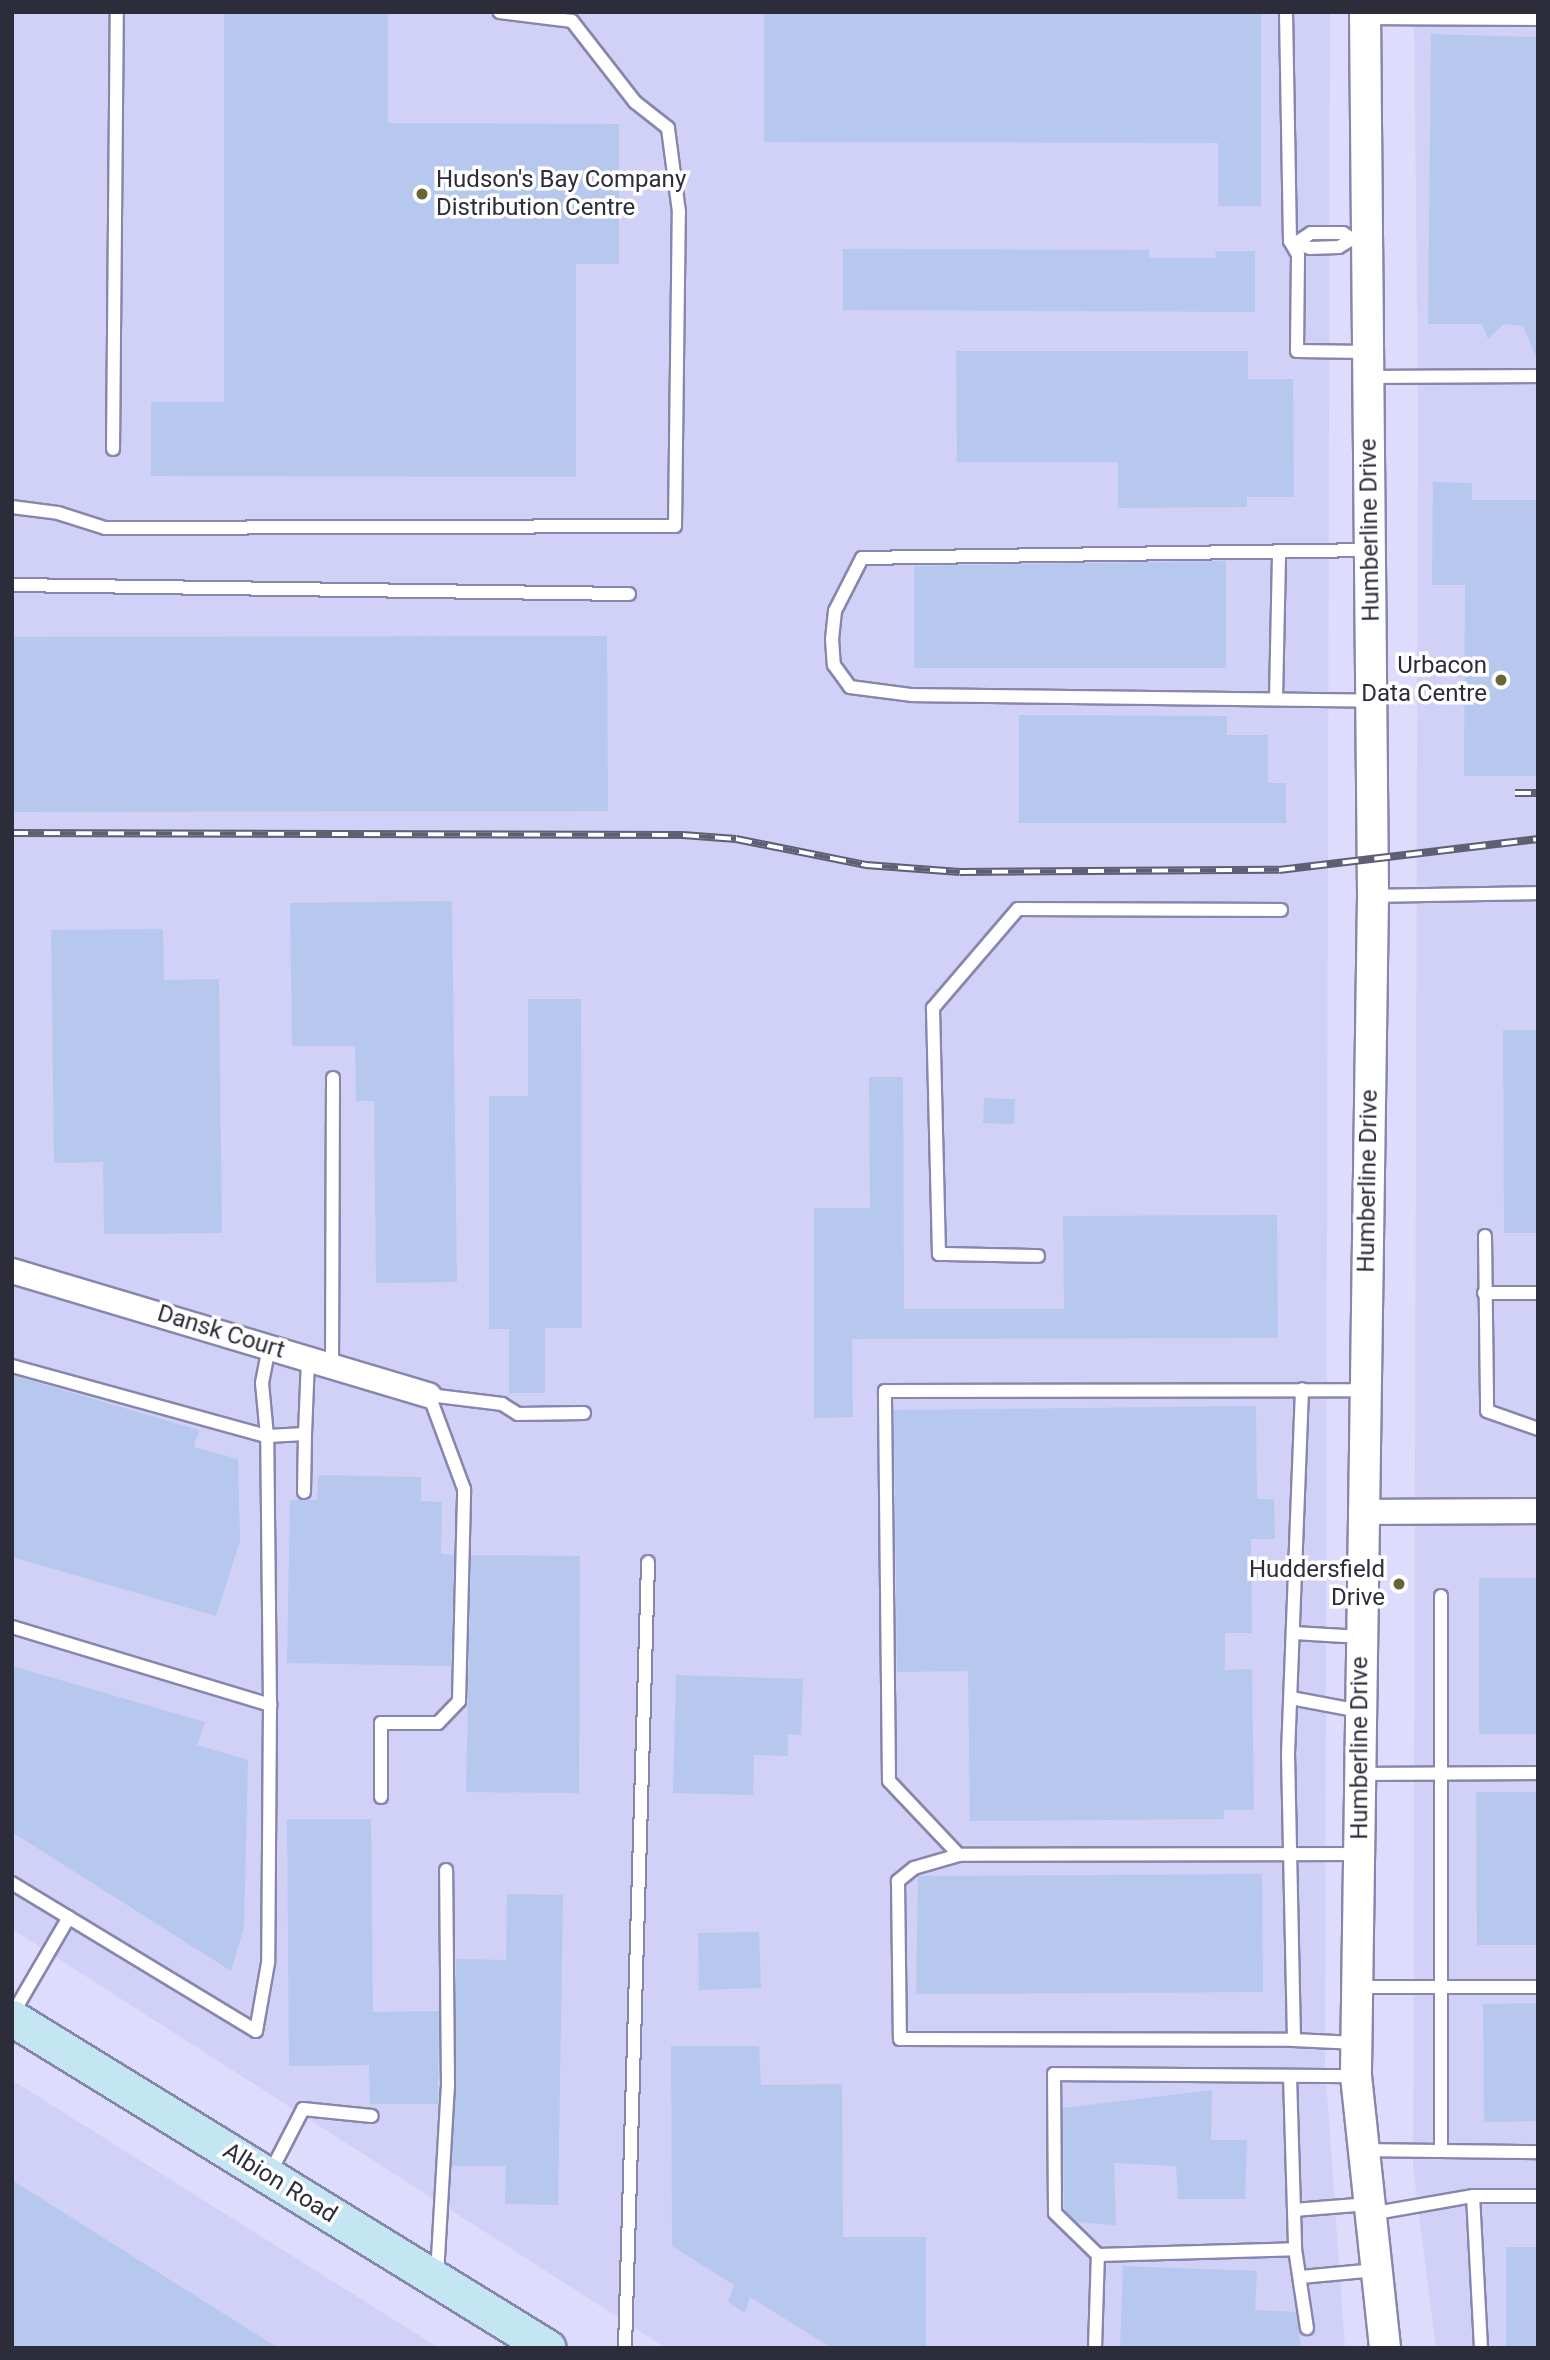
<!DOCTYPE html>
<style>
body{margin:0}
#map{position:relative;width:1550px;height:2360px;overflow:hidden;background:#dddcfd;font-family:Roboto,sans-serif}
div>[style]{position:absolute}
.built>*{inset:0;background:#d1d0f7}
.building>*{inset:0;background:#b7c8ee}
.roads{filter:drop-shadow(2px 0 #8786ac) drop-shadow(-2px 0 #8786ac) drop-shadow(0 2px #8786ac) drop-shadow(0 -2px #8786ac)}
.service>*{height:12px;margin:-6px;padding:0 6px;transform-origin:6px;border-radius:6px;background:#fff}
.minor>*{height:24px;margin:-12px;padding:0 12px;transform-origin:12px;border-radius:12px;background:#fff}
.tertiary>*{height:30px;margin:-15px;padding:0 15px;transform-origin:15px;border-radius:15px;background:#fff}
.secondary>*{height:35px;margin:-17.5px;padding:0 17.5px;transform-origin:17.5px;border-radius:17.5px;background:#c4e6f2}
.rail>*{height:8px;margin-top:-4px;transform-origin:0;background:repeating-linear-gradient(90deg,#fff 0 16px,#5f5f73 0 32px);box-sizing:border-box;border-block:2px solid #5f5f73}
.dots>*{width:19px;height:19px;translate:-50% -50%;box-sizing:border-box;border:4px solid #fff;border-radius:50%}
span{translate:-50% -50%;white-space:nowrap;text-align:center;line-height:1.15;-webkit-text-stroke:7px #fff;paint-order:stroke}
.poi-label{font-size:24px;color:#2c2c3b}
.left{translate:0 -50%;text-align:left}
.right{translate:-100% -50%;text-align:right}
.street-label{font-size:24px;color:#2c2c3b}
.frame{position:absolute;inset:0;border:14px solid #2c2c3b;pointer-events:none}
</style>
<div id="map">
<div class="built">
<i style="clip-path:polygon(12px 12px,1330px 12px,1325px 2065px,1345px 2348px,666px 2348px,12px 1929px)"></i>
<i style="clip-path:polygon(1414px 12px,1538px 12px,1538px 2348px,1436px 2348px,1413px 2168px,1418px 401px)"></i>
<i style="clip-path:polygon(12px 2080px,439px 2348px,12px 2348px)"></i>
</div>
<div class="building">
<i style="clip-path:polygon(224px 12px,388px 12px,388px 123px,619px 124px,619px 264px,576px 264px,576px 477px,151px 476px,151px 402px,224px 402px)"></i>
<i style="clip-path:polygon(764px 12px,1261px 12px,1261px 206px,1218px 206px,1218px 143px,764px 142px)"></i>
<i style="clip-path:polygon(1431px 34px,1538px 37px,1538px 361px,1523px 326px,1504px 324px,1488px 339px,1482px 324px,1428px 324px)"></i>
<i style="clip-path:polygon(843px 249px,1149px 250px,1149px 258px,1216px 258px,1215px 251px,1255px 251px,1255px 312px,843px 310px)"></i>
<i style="clip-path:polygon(956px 351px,1248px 351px,1248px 379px,1293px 379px,1294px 497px,1247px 497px,1247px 507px,1118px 508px,1118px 462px,957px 462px)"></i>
<i style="clip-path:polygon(1433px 482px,1472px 483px,1472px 500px,1538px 500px,1538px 776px,1464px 776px,1465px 585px,1432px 585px)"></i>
<i style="clip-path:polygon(1226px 561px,1226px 668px,914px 668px,914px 566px)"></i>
<i style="clip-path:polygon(607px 636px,608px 811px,12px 812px,12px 637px)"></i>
<i style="clip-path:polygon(1019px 715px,1227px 716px,1227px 735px,1268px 735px,1268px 783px,1286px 783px,1286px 823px,1019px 823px)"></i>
<i style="clip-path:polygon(452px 901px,457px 1282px,376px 1283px,374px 1101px,356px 1101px,355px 1046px,292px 1046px,290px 903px)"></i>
<i style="clip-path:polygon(163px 929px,164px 980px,219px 979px,222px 1233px,104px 1234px,103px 1162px,54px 1163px,51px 930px)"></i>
<i style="clip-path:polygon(528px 999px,581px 999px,582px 1328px,545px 1328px,545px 1393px,509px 1393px,509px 1329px,489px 1329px,489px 1096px,528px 1096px)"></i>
<i style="clip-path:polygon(1503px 1030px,1538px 1030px,1538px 1233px,1504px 1233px)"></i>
<i style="clip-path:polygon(869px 1077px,903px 1077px,904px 1309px,1064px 1309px,1063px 1216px,1277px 1215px,1278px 1338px,852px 1339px,853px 1417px,814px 1418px,814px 1208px,870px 1208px)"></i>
<i style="clip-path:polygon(984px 1098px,1015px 1099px,1014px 1124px,983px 1123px)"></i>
<i style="clip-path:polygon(12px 1375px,199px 1430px,194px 1447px,238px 1459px,240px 1541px,216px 1616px,12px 1557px)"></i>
<i style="clip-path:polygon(1256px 1406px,1257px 1499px,1274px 1499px,1275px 1539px,1251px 1539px,1252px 1633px,1225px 1633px,1225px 1670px,1252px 1669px,1254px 1810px,1224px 1810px,1224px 1819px,970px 1821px,968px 1671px,897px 1672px,894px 1410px)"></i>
<i style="clip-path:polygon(318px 1475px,421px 1477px,421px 1501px,442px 1502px,441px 1554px,454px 1555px,451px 1666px,287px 1663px,290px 1500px,317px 1500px)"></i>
<i style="clip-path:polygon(471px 1555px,580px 1556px,579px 1793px,466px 1792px)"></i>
<i style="clip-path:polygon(1479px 1578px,1538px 1578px,1538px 1734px,1479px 1734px)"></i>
<i style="clip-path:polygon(12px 1666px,205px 1722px,197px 1745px,248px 1760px,244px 1927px,231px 1971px,12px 1832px)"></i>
<i style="clip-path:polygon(676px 1675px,803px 1679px,801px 1735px,788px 1734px,788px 1756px,754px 1755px,753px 1795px,673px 1793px)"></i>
<i style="clip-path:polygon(1476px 1792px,1538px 1792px,1538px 1945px,1477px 1945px)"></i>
<i style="clip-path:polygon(287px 1819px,371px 1819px,373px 2012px,439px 2011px,438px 2104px,370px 2104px,369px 2065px,289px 2066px)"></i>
<i style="clip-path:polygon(1262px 1874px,1263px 1992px,916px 1994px,918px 1876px)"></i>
<i style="clip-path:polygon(507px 1894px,563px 1895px,558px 2205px,505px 2204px,506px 2166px,452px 2166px,456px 1959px,506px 1960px)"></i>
<i style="clip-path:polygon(759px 1932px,761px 1988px,699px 1990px,698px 1933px)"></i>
<i style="clip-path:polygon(1538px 2003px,1538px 2121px,1484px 2122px,1483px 2004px)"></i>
<i style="clip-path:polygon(671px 2046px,759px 2046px,761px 2085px,842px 2084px,843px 2237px,926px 2237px,926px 2348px,832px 2348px,750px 2297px,745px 2313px,728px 2302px,734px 2285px,672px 2246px)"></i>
<i style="clip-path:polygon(1212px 2090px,1211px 2140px,1247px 2140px,1245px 2199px,1178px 2199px,1176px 2166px,1114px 2163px,1116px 2225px,1077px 2222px,1068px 2214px,1064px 2207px,1063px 2108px)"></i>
<i style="clip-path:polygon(12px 2180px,278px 2348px,12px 2348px)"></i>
<i style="clip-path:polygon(1506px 2247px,1538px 2247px,1538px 2348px,1506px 2348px)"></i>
<i style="clip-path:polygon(1123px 2266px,1257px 2271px,1255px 2310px,1296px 2312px,1301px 2348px,1120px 2348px)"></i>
</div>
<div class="roads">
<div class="service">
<i style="left:1286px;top:12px;width:229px;rotate:89deg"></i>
<i style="left:1290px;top:241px;width:21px;rotate:19deg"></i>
<i style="left:1310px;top:248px;width:29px;rotate:-2deg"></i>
<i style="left:1339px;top:247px;width:15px;rotate:-32deg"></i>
<i style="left:1352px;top:239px;width:15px"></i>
<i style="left:1365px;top:18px;width:173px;rotate:0.3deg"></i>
<i style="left:1290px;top:241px;width:16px;rotate:60deg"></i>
<i style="left:1298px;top:255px;width:96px;rotate:90.6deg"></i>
<i style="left:1297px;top:351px;width:71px;rotate:0.8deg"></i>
<i style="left:1299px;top:241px;width:14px;rotate:-34deg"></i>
<i style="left:1311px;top:233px;width:32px"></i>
<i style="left:1343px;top:233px;width:11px;rotate:34deg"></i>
<i style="left:1369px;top:377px;width:169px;rotate:-0.3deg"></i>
<i style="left:113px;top:449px;width:437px;rotate:-89.5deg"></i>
<i style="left:12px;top:507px;width:46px;rotate:7.4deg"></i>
<i style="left:58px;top:513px;width:49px;rotate:17.7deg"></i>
<i style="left:105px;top:528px;width:570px;rotate:-0.2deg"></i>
<i style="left:675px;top:526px;width:314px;rotate:-89.3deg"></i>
<i style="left:679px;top:212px;width:85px;rotate:-97.5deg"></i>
<i style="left:668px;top:128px;width:42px;rotate:-141.8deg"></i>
<i style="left:635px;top:102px;width:103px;rotate:-127.9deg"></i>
<i style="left:572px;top:21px;width:73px;rotate:-172.9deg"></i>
<i style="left:1370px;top:550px;width:508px;rotate:179.1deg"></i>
<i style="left:862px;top:558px;width:59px;rotate:117deg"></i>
<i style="left:835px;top:611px;width:28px;rotate:96deg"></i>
<i style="left:832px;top:639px;width:26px;rotate:86deg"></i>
<i style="left:834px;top:665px;width:27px;rotate:54deg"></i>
<i style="left:850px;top:687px;width:63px;rotate:7.4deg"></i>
<i style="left:912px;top:695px;width:460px;rotate:0.7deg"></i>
<i style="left:12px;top:585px;width:617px;rotate:0.84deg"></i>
<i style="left:1276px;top:699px;width:147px;rotate:-88.8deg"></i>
<i style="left:1374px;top:896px;width:164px;rotate:-1deg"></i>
<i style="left:1485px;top:1236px;width:175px;rotate:89.3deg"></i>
<i style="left:1487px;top:1411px;width:54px;rotate:19.4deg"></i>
<i style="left:1038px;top:1256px;width:99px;rotate:-178.8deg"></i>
<i style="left:939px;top:1254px;width:246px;rotate:-91.4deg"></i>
<i style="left:933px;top:1008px;width:130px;rotate:-49.4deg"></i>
<i style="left:1018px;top:909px;width:263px;rotate:0.2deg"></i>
<i style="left:1484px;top:1293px;width:54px"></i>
<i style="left:12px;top:1366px;width:264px;rotate:15.4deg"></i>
<i style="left:267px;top:1436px;width:53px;rotate:-95.4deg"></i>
<i style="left:262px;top:1383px;width:38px;rotate:-79deg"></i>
<i style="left:332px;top:1366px;width:288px;rotate:-89.8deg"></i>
<i style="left:304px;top:1492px;width:58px;rotate:-89deg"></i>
<i style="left:12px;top:1627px;width:270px;rotate:16.8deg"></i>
<i style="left:270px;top:1705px;width:258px;rotate:90.4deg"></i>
<i style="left:268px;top:1963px;width:69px;rotate:100deg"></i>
<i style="left:256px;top:2031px;width:285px;rotate:-148.8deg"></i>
<i style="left:1294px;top:1633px;width:67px;rotate:3.4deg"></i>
<i style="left:1291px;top:1698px;width:70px;rotate:10.7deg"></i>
<i style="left:270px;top:1705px;width:269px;rotate:-90.6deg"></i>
<i style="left:267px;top:1436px;width:38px;rotate:-3deg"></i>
<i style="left:305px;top:1434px;width:75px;rotate:-87.7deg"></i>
<i style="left:1360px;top:1774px;width:178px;rotate:-0.3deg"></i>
<i style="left:381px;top:1797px;width:74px;rotate:-90deg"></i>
<i style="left:381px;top:1723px;width:57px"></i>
<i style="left:438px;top:1723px;width:30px;rotate:-46deg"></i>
<i style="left:459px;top:1701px;width:212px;rotate:-88.6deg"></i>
<i style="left:464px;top:1489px;width:100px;rotate:-110.4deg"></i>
<i style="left:429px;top:1395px;width:74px;rotate:7deg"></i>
<i style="left:502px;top:1404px;width:19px;rotate:32deg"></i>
<i style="left:518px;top:1414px;width:66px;rotate:-0.9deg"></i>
<i style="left:1359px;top:1854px;width:400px;rotate:179.9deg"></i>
<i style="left:959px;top:1855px;width:102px;rotate:-133.4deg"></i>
<i style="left:889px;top:1781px;width:390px;rotate:-90.6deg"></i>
<i style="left:885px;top:1391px;width:479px;rotate:-0.1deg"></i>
<i style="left:959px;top:1855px;width:47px;rotate:163.9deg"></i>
<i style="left:914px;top:1868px;width:21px;rotate:141deg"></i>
<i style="left:898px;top:1881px;width:158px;rotate:89.3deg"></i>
<i style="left:900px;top:2039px;width:394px;rotate:0.1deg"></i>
<i style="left:1294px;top:2040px;width:286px;rotate:-91.2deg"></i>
<i style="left:1288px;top:1754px;width:365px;rotate:-87.8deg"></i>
<i style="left:1357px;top:1987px;width:181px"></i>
<i style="left:12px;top:2015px;width:113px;rotate:-59.8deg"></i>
<i style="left:1294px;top:2040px;width:62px;rotate:2.8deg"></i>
<i style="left:1290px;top:2076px;width:173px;rotate:88.3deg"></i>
<i style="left:1363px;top:2150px;width:175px;rotate:0.7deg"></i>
<i style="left:1441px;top:2150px;width:554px;rotate:-90deg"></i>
<i style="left:269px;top:2175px;width:74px;rotate:-62.7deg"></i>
<i style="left:303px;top:2109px;width:69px;rotate:5.8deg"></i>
<i style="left:1294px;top:2210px;width:75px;rotate:-4.6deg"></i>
<i style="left:1370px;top:2214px;width:105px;rotate:-9.9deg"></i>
<i style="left:1098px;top:2255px;width:60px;rotate:-135.7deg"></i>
<i style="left:1055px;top:2213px;width:139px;rotate:-90.4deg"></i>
<i style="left:1054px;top:2074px;width:301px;rotate:0.4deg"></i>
<i style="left:437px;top:2275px;width:188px;rotate:-86.7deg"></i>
<i style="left:448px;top:2087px;width:217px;rotate:-90.5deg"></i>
<i style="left:1301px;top:2277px;width:75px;rotate:-5.3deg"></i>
<i style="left:625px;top:2348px;width:786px;rotate:-88.32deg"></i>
<i style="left:1095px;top:2348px;width:93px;rotate:-88.2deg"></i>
<i style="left:1098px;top:2255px;width:197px;rotate:-1.7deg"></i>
<i style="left:1295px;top:2249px;width:80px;rotate:81.4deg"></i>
<i style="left:1481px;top:2348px;width:152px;rotate:-93deg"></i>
<i style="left:1473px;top:2196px;width:65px"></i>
</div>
<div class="minor">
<i style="left:12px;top:1271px;width:435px;rotate:16.6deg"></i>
<i style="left:1361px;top:1512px;width:177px;rotate:-0.3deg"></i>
</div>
<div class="tertiary">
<i style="left:1365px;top:12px;width:884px;rotate:89.48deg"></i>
<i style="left:1373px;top:896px;width:1180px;rotate:90.83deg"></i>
<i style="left:1356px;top:2076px;width:274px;rotate:83.9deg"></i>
</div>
<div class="secondary">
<i style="left:12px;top:2018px;width:629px;rotate:31.62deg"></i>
</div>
</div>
<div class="rail">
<i style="left:1515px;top:793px;width:23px"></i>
<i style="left:12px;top:833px;width:671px;rotate:0.17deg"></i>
<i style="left:683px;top:835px;width:53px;rotate:4.3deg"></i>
<i style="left:736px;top:839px;width:133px;rotate:11.3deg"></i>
<i style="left:866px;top:865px;width:94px;rotate:4.3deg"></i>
<i style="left:960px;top:872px;width:319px;rotate:-0.4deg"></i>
<i style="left:1279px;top:870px;width:261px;rotate:-6.8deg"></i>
</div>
<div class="dots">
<i style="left:422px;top:194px;background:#676531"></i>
<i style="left:1501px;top:680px;background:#676531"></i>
<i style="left:1399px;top:1584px;background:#676531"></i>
</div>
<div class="poi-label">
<span class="left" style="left:436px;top:194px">Hudson's Bay Company<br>Distribution Centre</span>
<span class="right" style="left:1487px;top:680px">Urbacon<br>Data Centre</span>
<span class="right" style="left:1385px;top:1584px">Huddersfield<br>Drive</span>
</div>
<div class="street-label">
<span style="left:1370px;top:530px;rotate:-91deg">Humberline Drive</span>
<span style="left:1368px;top:1181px;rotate:-89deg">Humberline Drive</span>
<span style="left:221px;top:1332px;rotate:17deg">Dansk Court</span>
<span style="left:1360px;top:1748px;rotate:-90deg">Humberline Drive</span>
<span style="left:280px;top:2183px;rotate:32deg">Albion Road</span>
</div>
<div class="frame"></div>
</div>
